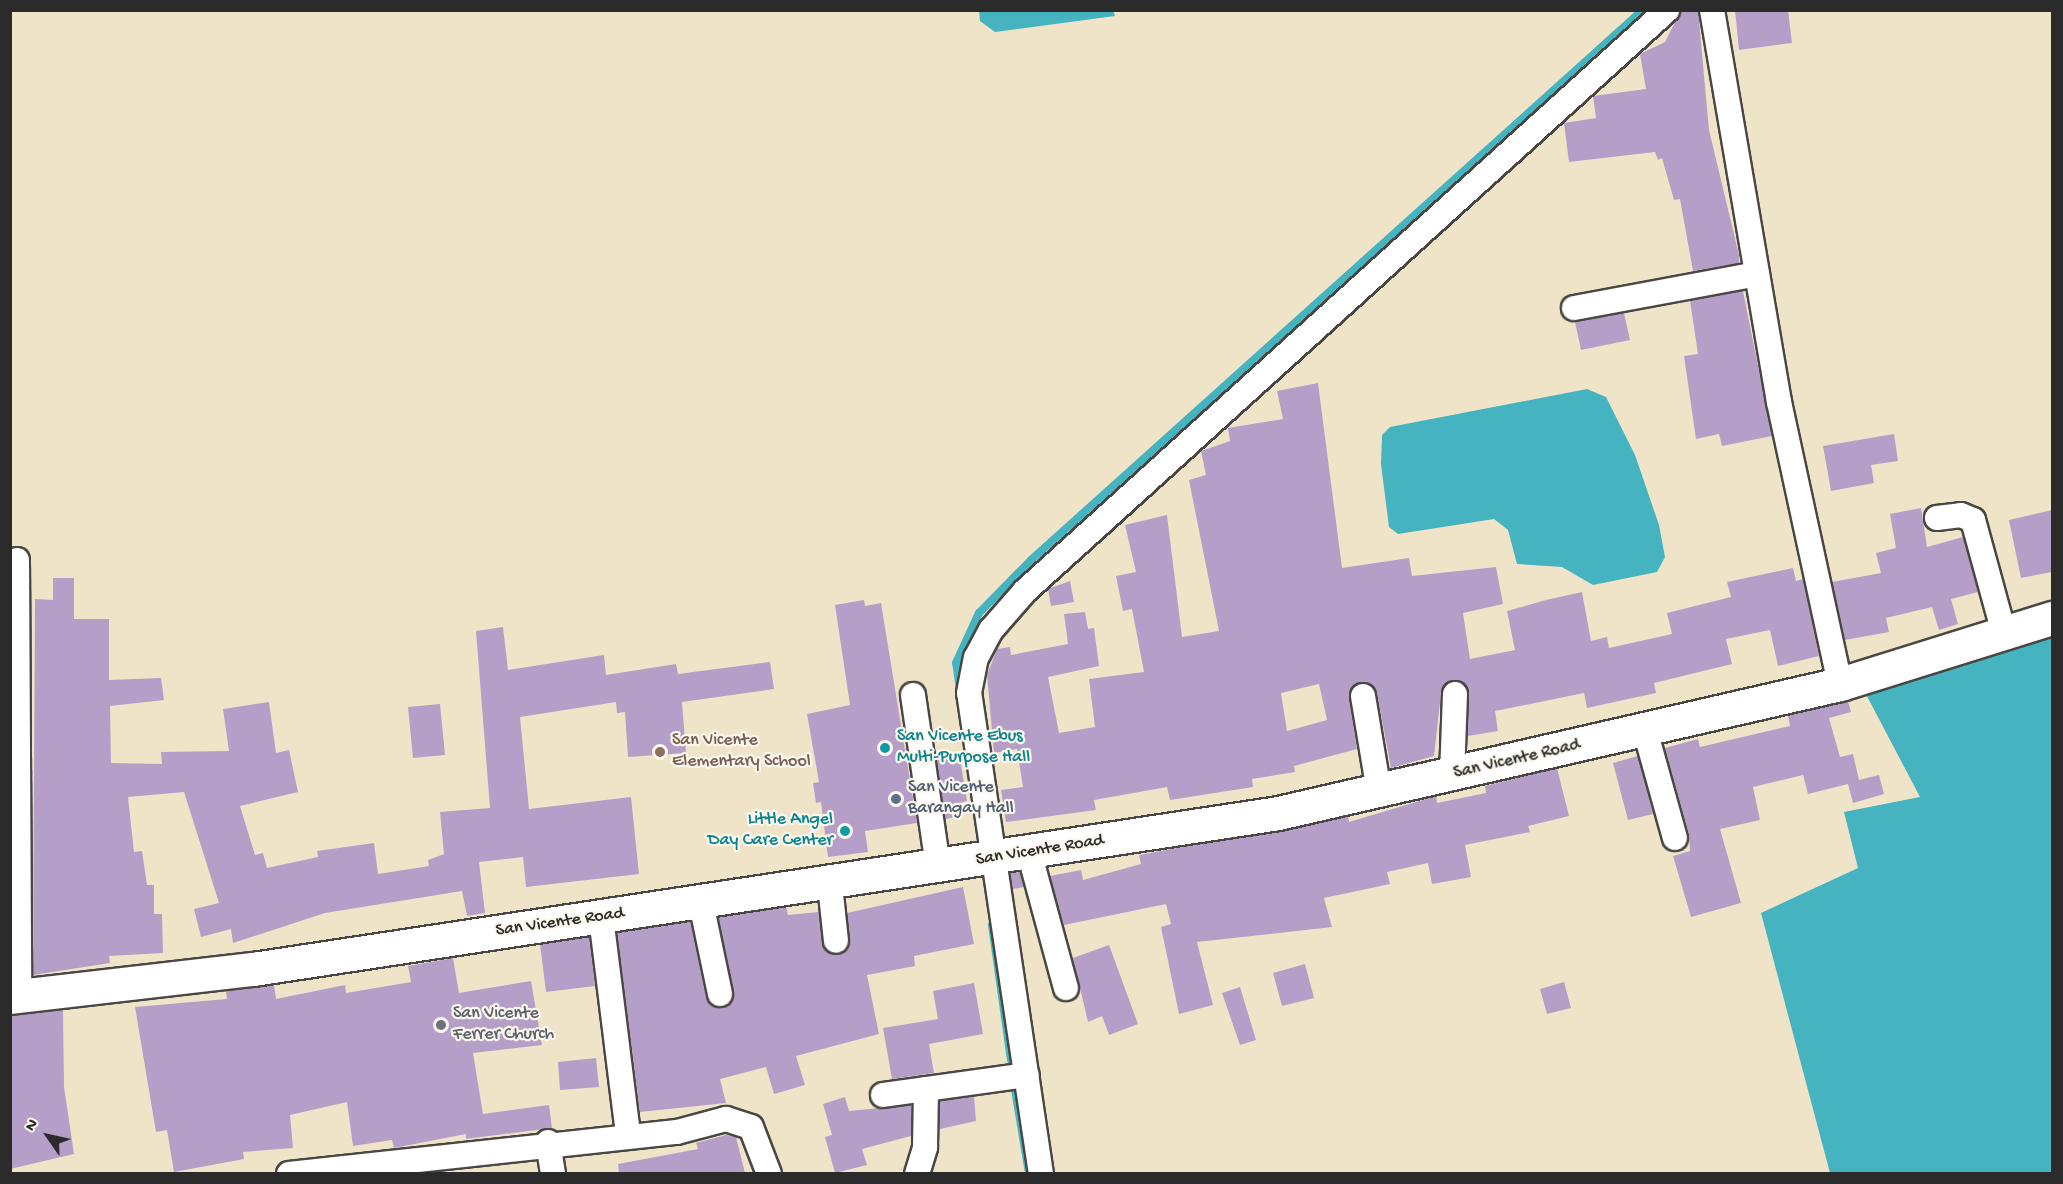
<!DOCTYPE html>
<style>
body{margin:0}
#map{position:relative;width:2063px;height:1184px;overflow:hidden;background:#f0e4c8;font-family:"Gochi Hand",sans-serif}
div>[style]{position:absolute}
.water>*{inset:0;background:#45b3c0}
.stream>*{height:8px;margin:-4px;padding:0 4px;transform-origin:4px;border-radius:4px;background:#45b3c0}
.building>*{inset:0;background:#b59fc9}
.roads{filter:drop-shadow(2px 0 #494743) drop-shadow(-2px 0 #494743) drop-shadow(0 2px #494743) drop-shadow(0 -2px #494743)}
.street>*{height:24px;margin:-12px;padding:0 12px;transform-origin:12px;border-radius:12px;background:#fff}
.secondary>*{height:33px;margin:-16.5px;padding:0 16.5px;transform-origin:16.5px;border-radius:16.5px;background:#fff}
.dots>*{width:16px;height:16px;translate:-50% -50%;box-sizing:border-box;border:3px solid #fbf7ec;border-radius:50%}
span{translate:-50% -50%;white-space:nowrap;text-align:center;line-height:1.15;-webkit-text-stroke:4.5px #fbf7ec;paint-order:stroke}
.culture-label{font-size:18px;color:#0d838f}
.left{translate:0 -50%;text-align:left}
.right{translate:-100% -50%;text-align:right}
.education-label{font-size:18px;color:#785e54}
.street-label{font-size:18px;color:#2b2b2b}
.service-label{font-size:18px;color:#4e5e75}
.worship-label{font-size:18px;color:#5b616d}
.frame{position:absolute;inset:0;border:12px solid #2b2b2b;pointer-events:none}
.north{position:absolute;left:18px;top:1106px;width:60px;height:60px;-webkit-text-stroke:4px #fbf7ec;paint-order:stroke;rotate:304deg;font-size:16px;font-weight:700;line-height:24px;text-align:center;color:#2b2b2b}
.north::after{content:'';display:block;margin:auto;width:21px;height:27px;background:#2b2b2b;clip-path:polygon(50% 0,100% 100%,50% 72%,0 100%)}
</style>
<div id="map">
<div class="water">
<i style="clip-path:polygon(1113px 10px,1115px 16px,995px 32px,980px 21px,979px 11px)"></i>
<i style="clip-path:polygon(1587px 389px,1606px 397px,1635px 455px,1659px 525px,1665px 557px,1657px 572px,1593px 585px,1562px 567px,1517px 564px,1508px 530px,1494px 519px,1398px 534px,1389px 527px,1381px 464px,1382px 435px,1390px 427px)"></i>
<i style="clip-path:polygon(2052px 632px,2052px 1173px,1830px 1173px,1761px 913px,1858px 868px,1844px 812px,1920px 797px,1859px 681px)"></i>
</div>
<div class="stream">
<i style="left:960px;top:690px;width:27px;rotate:-98deg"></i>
<i style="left:956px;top:663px;width:55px;rotate:-65.3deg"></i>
<i style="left:979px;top:613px;width:74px;rotate:-45.5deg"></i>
<i style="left:1031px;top:560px;width:823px;rotate:-41.95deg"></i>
<i style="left:992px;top:925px;width:136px;rotate:82deg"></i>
<i style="left:1014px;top:1083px;width:92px;rotate:80.6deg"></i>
</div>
<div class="building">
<i style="clip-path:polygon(1681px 10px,1698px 10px,1709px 130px,1739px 255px,1739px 263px,1693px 271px,1680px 199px,1674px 200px,1662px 158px,1658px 160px,1655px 152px,1569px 162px,1564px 123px,1596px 118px,1593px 96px,1646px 89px,1640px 54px,1665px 42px)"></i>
<i style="clip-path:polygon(1735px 10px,1788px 10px,1792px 43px,1739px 50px)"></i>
<i style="clip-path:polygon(1743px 291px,1772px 436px,1722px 446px,1719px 434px,1696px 439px,1684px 356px,1698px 354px,1690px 301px)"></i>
<i style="clip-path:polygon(1624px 313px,1630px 340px,1581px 350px,1575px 322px)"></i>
<i style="clip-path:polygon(evenodd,1318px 383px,1342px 568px,1409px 558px,1412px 576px,1496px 567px,1503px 604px,1463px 613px,1470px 659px,1515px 650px,1507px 611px,1546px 600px,1582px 592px,1591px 641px,1607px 637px,1609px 648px,1672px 634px,1667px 613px,1731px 597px,1727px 582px,1793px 568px,1796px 581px,1803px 579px,1819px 656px,1778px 666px,1770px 630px,1726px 639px,1732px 664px,1654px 683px,1656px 693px,1587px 708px,1584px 693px,1495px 711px,1498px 731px,1468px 736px,1468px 688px,1449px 681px,1441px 693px,1434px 756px,1391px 768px,1377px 693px,1360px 682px,1349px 698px,1357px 749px,1294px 766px,1295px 772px,1252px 779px,1253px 787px,1170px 800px,1167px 787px,1094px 800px,1096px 810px,1006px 822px,1001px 790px,1023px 787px,1017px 749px,994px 753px,987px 675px,997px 649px,1010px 647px,1011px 655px,1068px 644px,1064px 614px,1085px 612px,1088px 629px,1094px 628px,1099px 666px,1048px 677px,1059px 733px,1095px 727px,1089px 679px,1144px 672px,1132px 609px,1123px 611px,1116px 576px,1136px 572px,1125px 525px,1167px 515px,1182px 637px,1219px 631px,1189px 480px,1206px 475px,1201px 451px,1230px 441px,1228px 428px,1283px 419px,1277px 391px,1318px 383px,1319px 684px,1327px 720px,1287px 731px,1281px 693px,1319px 684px)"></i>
<i style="clip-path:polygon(1894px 434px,1898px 461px,1871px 465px,1874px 483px,1831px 491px,1823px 446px)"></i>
<i style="clip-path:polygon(1921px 508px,1927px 547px,1963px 537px,1978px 592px,1951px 599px,1958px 624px,1939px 630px,1932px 607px,1886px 618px,1889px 632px,1845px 640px,1832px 582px,1881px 573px,1876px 553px,1896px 548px,1890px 514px)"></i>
<i style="clip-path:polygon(2052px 510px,2052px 572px,2021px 578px,2009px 520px)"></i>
<i style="clip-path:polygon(53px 578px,74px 578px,74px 619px,109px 619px,109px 680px,161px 678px,164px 700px,110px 706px,111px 763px,162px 764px,161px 752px,229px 751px,223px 709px,269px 702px,276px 753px,289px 750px,298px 792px,240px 806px,255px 855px,263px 853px,267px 868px,318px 857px,317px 851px,374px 843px,378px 874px,429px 866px,428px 860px,444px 854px,440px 812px,490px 808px,476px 631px,503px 627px,508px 670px,604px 655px,606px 675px,676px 664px,678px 674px,770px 662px,774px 689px,682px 702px,686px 753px,628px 757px,625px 712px,617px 713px,616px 702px,520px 717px,529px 809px,631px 797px,639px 874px,526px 887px,523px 857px,479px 862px,485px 913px,467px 916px,462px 891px,325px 913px,233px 943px,231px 929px,201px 937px,194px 909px,219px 903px,184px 792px,128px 797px,134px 852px,142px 851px,147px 885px,154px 885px,154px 914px,162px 914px,163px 953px,109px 956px,110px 963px,33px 975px,35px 599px,53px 600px)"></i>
<i style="clip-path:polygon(1070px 581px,1074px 602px,1051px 606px,1048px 589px)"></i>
<i style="clip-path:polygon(864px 600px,865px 606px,881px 603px,917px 823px,865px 831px,868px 852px,828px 857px,821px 802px,816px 803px,813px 783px,819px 782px,807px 714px,850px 705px,835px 605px)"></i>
<i style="clip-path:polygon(1848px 701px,1851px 712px,1829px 718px,1840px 757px,1853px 754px,1859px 780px,1879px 775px,1884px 794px,1853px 803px,1848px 784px,1808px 794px,1803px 775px,1753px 787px,1760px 820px,1720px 829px,1741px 903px,1691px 917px,1673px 856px,1690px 851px,1689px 834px,1665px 748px,1698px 739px,1700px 747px,1790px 726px,1788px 715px)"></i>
<i style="clip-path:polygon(440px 704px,445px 755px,413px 758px,408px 707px)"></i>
<i style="clip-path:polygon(959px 753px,967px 801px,959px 803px,962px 816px,945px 819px,936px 757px)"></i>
<i style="clip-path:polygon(1638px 756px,1653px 814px,1628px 820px,1613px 763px)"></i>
<i style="clip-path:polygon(1557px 768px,1569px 816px,1528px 826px,1530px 832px,1465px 845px,1471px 877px,1432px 884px,1428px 863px,1387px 872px,1390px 884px,1324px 898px,1332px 927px,1197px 942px,1213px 1005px,1179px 1014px,1161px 927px,1171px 924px,1166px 904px,1064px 925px,1050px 876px,1081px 870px,1083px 880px,1141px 864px,1139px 855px,1348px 816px,1349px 822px,1436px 796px,1437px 803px,1486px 793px,1485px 786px)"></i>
<i style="clip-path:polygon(1019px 871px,1024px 887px,1013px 889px,1010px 873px)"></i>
<i style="clip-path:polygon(963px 887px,974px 944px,914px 956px,915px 966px,867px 975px,879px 1034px,796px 1056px,805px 1085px,774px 1094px,766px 1067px,720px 1079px,726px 1103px,640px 1112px,617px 933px,690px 921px,706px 997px,722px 1008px,734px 992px,718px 917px,786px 907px,788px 915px,819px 912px,824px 949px,838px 955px,849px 946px,847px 913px)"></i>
<i style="clip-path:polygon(589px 937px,595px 986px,546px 992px,540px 944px)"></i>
<i style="clip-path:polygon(1109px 945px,1138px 1024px,1109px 1035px,1102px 1016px,1088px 1022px,1073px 958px)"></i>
<i style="clip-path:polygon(453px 958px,459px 993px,531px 981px,542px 1045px,473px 1053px,483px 1114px,549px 1105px,552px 1128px,466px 1139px,466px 1134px,394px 1148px,392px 1140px,353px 1146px,347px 1102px,290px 1115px,293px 1148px,243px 1152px,244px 1159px,174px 1172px,167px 1130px,156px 1132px,135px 1007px,227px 999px,226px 991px,274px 985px,276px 999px,345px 985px,346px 993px,411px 982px,408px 966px)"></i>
<i style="clip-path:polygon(1305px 964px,1314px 998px,1282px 1006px,1273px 973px)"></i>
<i style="clip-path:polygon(1564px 982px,1571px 1008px,1547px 1014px,1540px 989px)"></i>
<i style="clip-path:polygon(974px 983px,983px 1034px,929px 1044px,934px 1073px,892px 1079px,883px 1028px,938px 1019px,933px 991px)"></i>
<i style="clip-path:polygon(1240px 987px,1256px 1040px,1240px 1045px,1222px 993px)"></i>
<i style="clip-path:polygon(63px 1010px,64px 1087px,74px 1154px,10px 1169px,10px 1016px)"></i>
<i style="clip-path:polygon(596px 1058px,599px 1087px,560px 1090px,558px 1062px)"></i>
<i style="clip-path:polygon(845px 1097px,849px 1111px,911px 1105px,911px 1136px,862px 1149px,867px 1165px,835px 1173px,825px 1137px,832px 1135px,823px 1104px)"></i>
<i style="clip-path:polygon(974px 1097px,976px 1121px,940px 1129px,940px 1101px)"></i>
<i style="clip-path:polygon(726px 1135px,736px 1137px,745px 1173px,619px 1173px,618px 1164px,698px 1149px,696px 1143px)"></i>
</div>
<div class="roads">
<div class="street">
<i style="left:1712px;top:10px;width:398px;rotate:80.3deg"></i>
<i style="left:1779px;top:402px;width:289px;rotate:77.8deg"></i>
<i style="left:1574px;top:308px;width:186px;rotate:-10.5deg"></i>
<i style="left:1937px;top:518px;width:24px;rotate:-7deg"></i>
<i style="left:1961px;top:515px;width:13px;rotate:23deg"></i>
<i style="left:1973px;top:520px;width:117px;rotate:74.7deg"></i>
<i style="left:17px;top:560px;width:437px;rotate:89.7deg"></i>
<i style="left:913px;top:695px;width:174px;rotate:81.7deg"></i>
<i style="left:1363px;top:696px;width:97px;rotate:80.5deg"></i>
<i style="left:1645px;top:730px;width:112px;rotate:74.5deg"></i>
<i style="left:1452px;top:776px;width:82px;rotate:-87.9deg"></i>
<i style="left:1029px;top:852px;width:141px;rotate:74.8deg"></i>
<i style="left:830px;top:885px;width:56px;rotate:83.9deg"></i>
<i style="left:701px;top:903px;width:93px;rotate:78.2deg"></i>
<i style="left:601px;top:917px;width:218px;rotate:82.9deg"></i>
<i style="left:883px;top:1095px;width:145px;rotate:-7.9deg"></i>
<i style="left:548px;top:1142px;width:32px;rotate:81deg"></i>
<i style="left:289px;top:1174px;width:390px;rotate:-6.2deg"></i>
<i style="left:677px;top:1132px;width:51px;rotate:-14.9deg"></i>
<i style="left:726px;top:1119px;width:26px;rotate:18deg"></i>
<i style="left:751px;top:1127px;width:50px;rotate:69deg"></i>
<i style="left:917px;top:1174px;width:28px;rotate:-73deg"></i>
<i style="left:925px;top:1147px;width:58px;rotate:-89deg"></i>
<i style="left:1041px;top:1174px;width:486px;rotate:-98.5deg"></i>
<i style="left:969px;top:693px;width:36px;rotate:-79deg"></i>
<i style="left:976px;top:658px;width:32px;rotate:-62deg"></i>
<i style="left:991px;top:630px;width:52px;rotate:-48.9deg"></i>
<i style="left:1025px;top:591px;width:866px;rotate:-42.14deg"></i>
</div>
<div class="secondary">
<i style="left:10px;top:997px;width:245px;rotate:-6.6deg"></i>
<i style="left:253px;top:969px;width:1037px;rotate:-8.65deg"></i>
<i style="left:1278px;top:813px;width:577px;rotate:-12.93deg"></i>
<i style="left:1840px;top:684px;width:222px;rotate:-17.3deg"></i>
</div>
</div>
<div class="dots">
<i style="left:885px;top:748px;background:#0f9aa8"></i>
<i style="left:660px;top:752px;background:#8d6e63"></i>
<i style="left:896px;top:799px;background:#5c6f8a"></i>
<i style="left:845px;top:831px;background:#0f9aa8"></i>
<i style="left:441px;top:1025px;background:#6b7280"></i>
</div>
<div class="culture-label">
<span class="left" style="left:897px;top:748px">San Vicente Ebus<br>Multi-Purpose Hall</span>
<span class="right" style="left:833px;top:831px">Little Angel<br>Day Care Center</span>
</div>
<div class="education-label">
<span class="left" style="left:672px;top:752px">San Vicente<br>Elementary School</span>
</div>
<div class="street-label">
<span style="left:1517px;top:760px;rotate:-13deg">San Vicente Road</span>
<span style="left:1040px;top:851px;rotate:-9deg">San Vicente Road</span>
<span style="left:560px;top:923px;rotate:-8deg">San Vicente Road</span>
</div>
<div class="service-label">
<span class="left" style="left:908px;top:799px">San Vicente<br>Barangay Hall</span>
</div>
<div class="worship-label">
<span class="left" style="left:453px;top:1025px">San Vicente<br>Ferrer Church</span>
</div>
<div class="frame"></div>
<div class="north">N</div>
</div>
